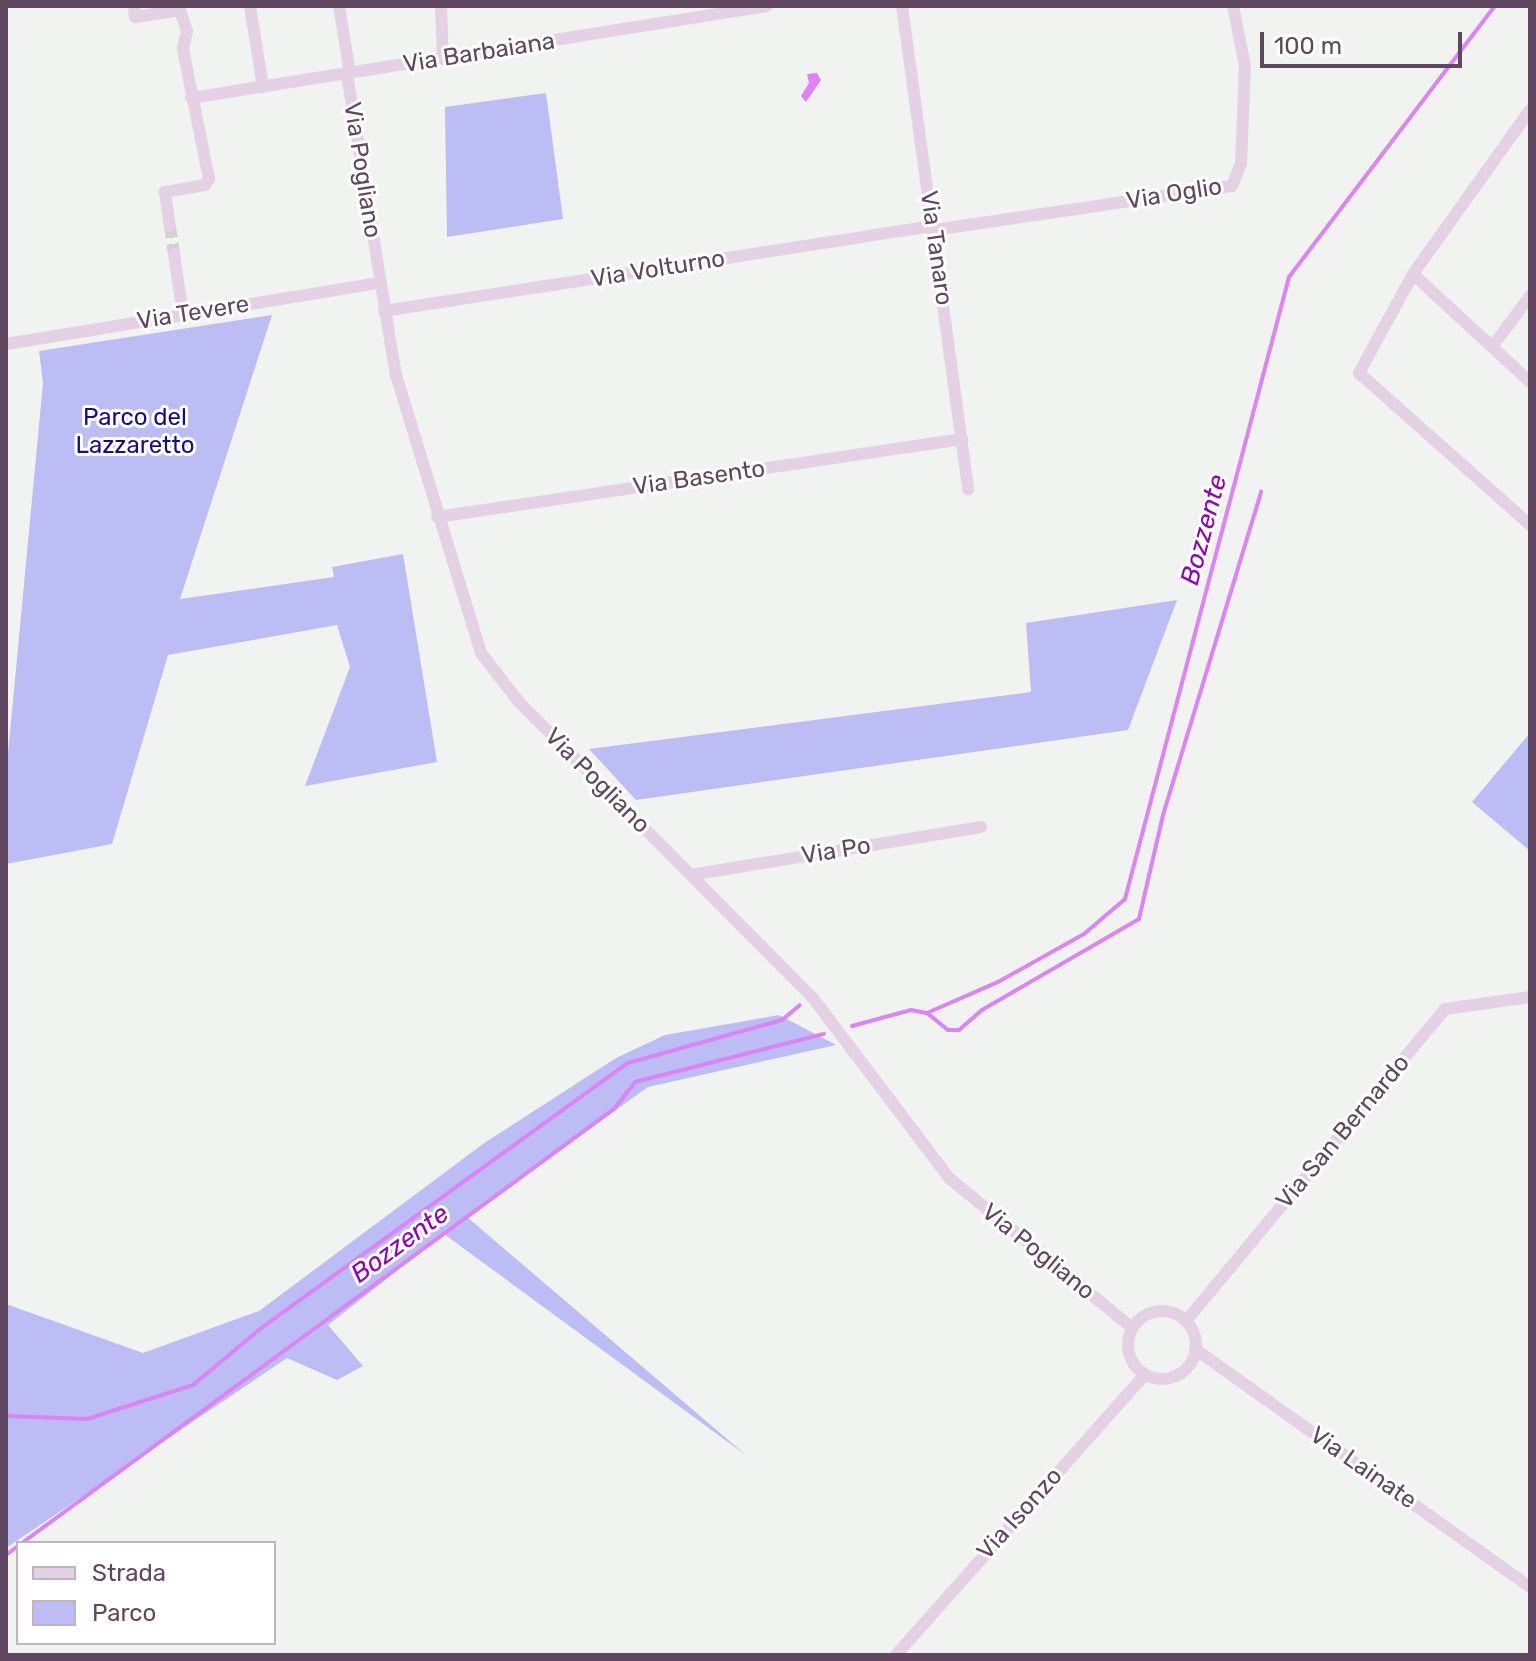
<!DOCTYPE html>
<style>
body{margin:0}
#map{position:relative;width:1536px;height:1661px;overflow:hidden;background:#f1f3f0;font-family:Rubik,sans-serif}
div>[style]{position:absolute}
.green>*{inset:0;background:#bbbdf4}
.water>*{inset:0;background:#de83f6}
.stream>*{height:4px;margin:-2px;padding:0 2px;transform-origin:2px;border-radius:2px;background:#de83f6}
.street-tunnel>*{height:12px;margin-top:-6px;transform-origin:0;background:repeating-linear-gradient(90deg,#d4d0d3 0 12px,transparent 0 18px)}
.street>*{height:12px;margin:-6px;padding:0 6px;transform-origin:6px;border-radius:6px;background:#e4d1e3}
.street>.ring{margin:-6px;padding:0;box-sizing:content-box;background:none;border:12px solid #e4d1e3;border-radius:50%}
span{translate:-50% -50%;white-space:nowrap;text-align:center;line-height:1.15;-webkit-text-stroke:6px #fff;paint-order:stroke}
.street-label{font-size:24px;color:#60465f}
.park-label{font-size:24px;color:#170d8b}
.water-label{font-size:26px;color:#9300b9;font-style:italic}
.frame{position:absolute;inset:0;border:8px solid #60465f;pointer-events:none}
.legend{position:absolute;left:16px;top:1541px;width:260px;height:104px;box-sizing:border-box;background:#fff;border:2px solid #bfb5bf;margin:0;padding:10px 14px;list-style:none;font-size:24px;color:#60465f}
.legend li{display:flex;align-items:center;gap:16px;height:40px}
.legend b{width:40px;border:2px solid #bfb5bf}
.scale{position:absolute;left:1260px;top:32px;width:202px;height:36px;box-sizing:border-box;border:4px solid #60465f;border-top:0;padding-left:10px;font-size:24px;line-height:28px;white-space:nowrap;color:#60465f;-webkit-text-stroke:6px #fff;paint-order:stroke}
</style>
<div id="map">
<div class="green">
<i style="clip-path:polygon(546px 93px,563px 219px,447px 237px,445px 107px)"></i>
<i style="clip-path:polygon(272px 315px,180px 599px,334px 577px,332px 567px,403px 554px,437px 762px,305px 786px,350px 667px,337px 625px,168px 655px,112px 844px,6px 864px,6px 775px,43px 383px,39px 351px)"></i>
<i style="clip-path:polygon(1177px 600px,1128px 730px,636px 800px,589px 749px,1031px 692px,1026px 623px)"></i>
<i style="clip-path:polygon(1530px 733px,1530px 851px,1472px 802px)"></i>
<i style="clip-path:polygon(779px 1015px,836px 1045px,648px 1087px,467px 1217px,747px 1456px,444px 1234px,328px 1325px,363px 1366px,337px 1380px,287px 1358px,6px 1548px,6px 1304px,143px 1353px,259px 1311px,483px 1144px,616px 1058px,665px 1035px)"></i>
</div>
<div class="water">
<i style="clip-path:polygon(817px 73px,821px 80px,806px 102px,801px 96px,809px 83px,807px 74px)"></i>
</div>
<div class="stream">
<i style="left:927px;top:1013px;width:27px;rotate:39deg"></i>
<i style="left:948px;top:1030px;width:11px"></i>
<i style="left:959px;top:1030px;width:30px;rotate:-41deg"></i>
<i style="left:982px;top:1010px;width:181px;rotate:-30.1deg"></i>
<i style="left:1139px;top:919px;width:107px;rotate:-77deg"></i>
<i style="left:1163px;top:815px;width:338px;rotate:-73.1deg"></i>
<i style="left:852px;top:1026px;width:61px;rotate:-15.2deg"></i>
<i style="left:911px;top:1010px;width:16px;rotate:11deg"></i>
<i style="left:927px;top:1013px;width:77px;rotate:-23.6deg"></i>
<i style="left:998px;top:982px;width:98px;rotate:-29.2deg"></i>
<i style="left:1084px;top:934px;width:54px;rotate:-40.5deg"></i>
<i style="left:1125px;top:899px;width:643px;rotate:-75.23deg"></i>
<i style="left:1289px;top:277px;width:340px;rotate:-52.8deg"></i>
<i style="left:6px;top:1416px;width:81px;rotate:2.1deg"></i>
<i style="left:87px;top:1419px;width:111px;rotate:-17.8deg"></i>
<i style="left:193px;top:1385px;width:87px;rotate:-39.9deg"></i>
<i style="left:260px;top:1329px;width:454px;rotate:-35.9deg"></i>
<i style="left:628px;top:1063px;width:160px;rotate:-15.6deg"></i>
<i style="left:782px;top:1020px;width:23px;rotate:-40deg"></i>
<i style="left:22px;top:1543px;width:734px;rotate:-36.25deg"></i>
<i style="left:614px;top:1109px;width:34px;rotate:-52deg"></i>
<i style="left:635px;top:1082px;width:195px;rotate:-14.3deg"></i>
<i style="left:6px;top:1555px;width:15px;rotate:-37deg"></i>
</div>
<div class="street-tunnel">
<i style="left:170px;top:226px;width:28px;rotate:82deg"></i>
</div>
<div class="street">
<i style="left:134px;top:6px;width:11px;rotate:85deg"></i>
<i style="left:135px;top:17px;width:46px;rotate:-8.8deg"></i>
<i style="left:180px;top:10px;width:22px;rotate:72deg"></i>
<i style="left:187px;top:31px;width:18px;rotate:103deg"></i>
<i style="left:183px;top:49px;width:133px;rotate:78.7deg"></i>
<i style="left:209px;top:179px;width:7px;rotate:124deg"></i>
<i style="left:205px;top:185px;width:41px;rotate:170.1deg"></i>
<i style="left:165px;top:192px;width:34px;rotate:82deg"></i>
<i style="left:250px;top:6px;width:82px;rotate:80.9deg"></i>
<i style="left:339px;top:6px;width:68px;rotate:80.7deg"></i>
<i style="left:441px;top:6px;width:53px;rotate:87.8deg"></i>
<i style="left:902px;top:6px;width:488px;rotate:82.2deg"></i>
<i style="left:347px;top:74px;width:305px;rotate:80.8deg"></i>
<i style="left:396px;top:375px;width:291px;rotate:73deg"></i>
<i style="left:481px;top:653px;width:62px;rotate:52.2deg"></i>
<i style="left:519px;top:702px;width:417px;rotate:45.2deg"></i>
<i style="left:813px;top:998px;width:226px;rotate:52.9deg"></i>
<i style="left:949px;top:1178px;width:237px;rotate:39.3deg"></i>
<i style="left:191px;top:98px;width:583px;rotate:-9.07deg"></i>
<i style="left:1530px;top:110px;width:201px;rotate:125.5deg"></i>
<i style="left:1413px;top:274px;width:113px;rotate:118.6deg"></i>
<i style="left:1359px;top:373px;width:229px;rotate:41.6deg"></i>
<i style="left:934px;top:230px;width:301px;rotate:-8.4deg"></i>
<i style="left:1232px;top:186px;width:24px;rotate:-68deg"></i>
<i style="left:1241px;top:164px;width:98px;rotate:-87.7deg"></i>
<i style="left:1245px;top:66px;width:61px;rotate:-101.3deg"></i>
<i style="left:174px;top:254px;width:62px;rotate:81.6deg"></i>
<i style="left:1413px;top:274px;width:159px;rotate:42.7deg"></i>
<i style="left:384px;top:311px;width:556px;rotate:-8.8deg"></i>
<i style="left:6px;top:344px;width:378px;rotate:-9.3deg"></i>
<i style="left:1492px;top:347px;width:64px;rotate:-53.3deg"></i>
<i style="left:437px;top:517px;width:531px;rotate:-8.45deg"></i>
<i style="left:691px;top:875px;width:294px;rotate:-9.4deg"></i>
<i class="ring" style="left:1128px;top:1311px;width:56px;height:56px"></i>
<i style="left:1186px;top:1321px;width:405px;rotate:-50.3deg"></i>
<i style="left:1445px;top:1009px;width:86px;rotate:-8deg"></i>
<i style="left:1195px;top:1349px;width:411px;rotate:35.4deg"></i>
<i style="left:896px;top:1655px;width:375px;rotate:-48.4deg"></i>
</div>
<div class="street-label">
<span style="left:479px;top:53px;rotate:-9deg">Via Barbaiana</span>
<span style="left:362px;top:170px;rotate:81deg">Via Pogliano</span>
<span style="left:1174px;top:194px;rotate:-9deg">Via Oglio</span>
<span style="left:936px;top:248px;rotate:82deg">Via Tanaro</span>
<span style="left:658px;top:269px;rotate:-9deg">Via Volturno</span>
<span style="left:193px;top:313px;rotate:-9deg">Via Tevere</span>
<span style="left:699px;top:478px;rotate:-8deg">Via Basento</span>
<span style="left:597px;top:781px;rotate:45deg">Via Pogliano</span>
<span style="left:836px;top:851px;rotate:-9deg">Via Po</span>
<span style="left:1343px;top:1132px;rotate:-50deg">Via San Bernardo</span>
<span style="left:1038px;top:1252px;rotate:39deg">Via Pogliano</span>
<span style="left:1363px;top:1468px;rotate:35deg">Via Lainate</span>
<span style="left:1020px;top:1514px;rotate:-48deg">Via Isonzo</span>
</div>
<div class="park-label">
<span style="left:135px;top:432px">Parco del<br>Lazzaretto</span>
</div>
<div class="water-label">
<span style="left:1204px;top:530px;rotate:-75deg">Bozzente</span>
<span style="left:400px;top:1244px;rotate:-36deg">Bozzente</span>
</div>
<div class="frame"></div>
<ul class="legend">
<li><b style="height:10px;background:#e4d1e3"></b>Strada</li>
<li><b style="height:22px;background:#bbbdf4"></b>Parco</li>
</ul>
<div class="scale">100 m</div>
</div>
